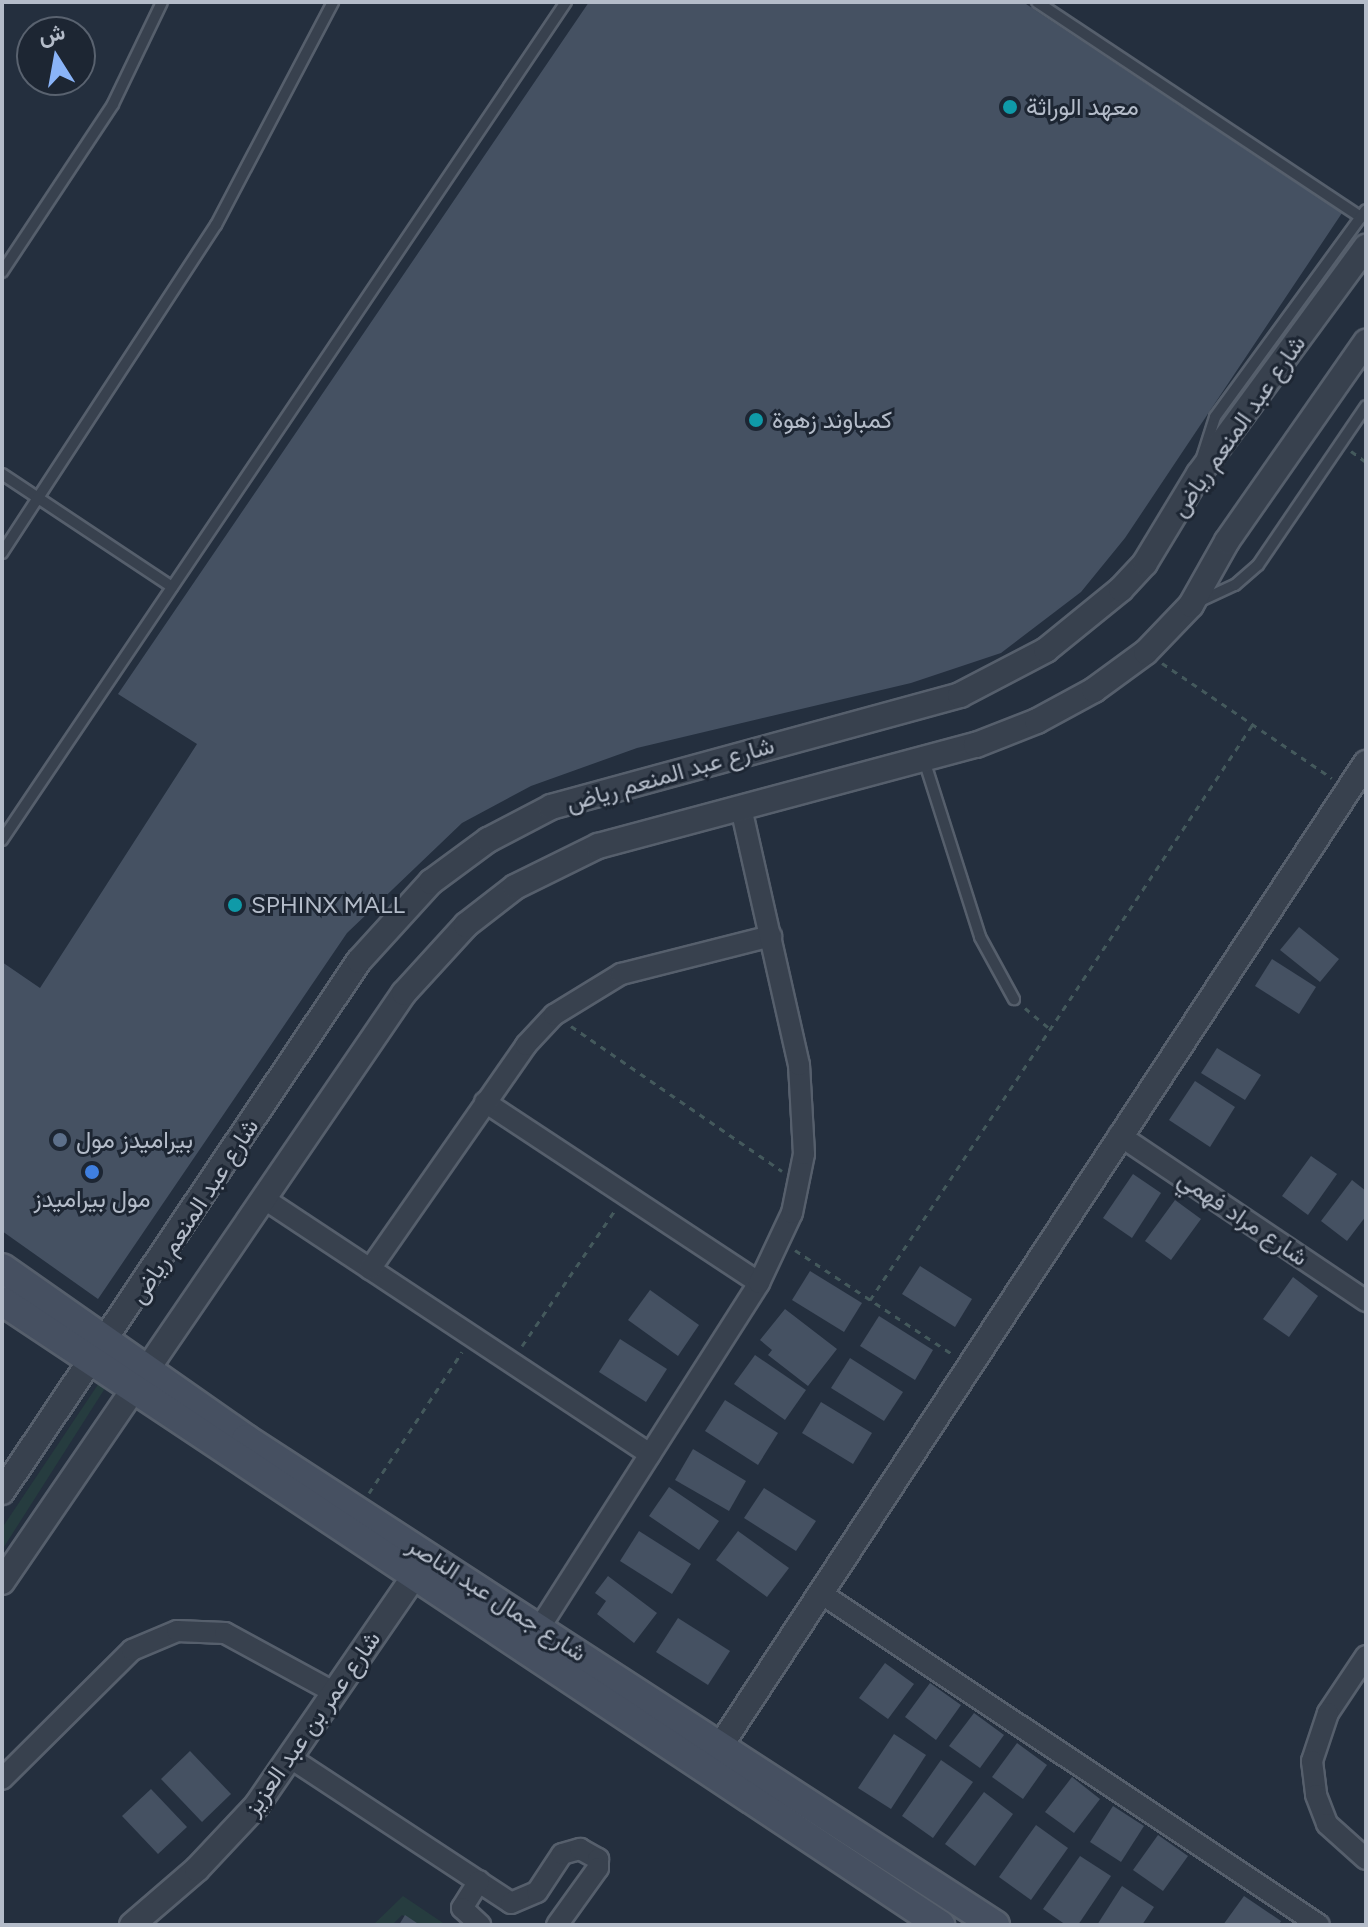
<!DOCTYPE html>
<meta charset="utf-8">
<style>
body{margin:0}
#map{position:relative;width:1368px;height:1927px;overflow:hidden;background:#242f3e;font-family:Figtree,Vazirmatn,sans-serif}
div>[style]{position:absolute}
.green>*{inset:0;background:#263c3f}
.building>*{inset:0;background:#455162}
.path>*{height:3px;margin-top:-1.5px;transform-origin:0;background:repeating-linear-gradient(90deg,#44595c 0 6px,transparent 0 12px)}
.roads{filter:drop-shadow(2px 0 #565f6c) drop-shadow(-2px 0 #565f6c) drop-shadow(0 2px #565f6c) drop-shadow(0 -2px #565f6c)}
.service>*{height:10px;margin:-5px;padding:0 5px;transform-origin:5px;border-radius:5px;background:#38414e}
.minor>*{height:20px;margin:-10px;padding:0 10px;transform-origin:10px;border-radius:10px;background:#38414e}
.tertiary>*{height:24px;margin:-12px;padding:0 12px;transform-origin:12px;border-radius:12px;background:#38414e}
.secondary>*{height:28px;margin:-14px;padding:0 14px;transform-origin:14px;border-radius:14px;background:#465061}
.dots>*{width:22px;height:22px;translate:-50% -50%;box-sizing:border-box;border:4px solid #1d2633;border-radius:50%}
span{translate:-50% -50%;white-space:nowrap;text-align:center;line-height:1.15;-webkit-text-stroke:6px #1d2633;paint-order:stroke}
.poi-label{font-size:24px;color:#b4bcc9}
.left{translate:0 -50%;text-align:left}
.street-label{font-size:24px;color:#b4bcc9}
.frame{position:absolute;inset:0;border:4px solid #b4bcc9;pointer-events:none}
.north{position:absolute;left:16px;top:16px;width:80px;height:80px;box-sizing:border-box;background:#1d2633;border:2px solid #59626f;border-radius:50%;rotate:349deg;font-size:22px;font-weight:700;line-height:32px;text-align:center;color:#b4bcc9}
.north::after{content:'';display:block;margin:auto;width:28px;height:36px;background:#8ab4f8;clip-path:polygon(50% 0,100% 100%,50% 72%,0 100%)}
</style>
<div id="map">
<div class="green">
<i style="clip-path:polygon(103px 1377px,109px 1382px,2px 1550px,2px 1528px)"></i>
<i style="clip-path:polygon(403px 1896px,446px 1925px,420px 1925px,402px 1915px,392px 1925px,373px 1925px)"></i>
</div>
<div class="building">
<i style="clip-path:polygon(589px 2px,1023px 2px,1342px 213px,1125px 538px,1081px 592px,1001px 653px,911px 683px,637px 748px,531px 786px,462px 823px,347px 933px,98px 1299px,2px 1231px,2px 962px,40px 988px,197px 744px,118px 694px)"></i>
<i style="clip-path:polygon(1299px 927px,1339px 959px,1320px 982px,1280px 950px)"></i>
<i style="clip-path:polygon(1272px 959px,1316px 987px,1299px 1014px,1255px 986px)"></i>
<i style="clip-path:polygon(1217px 1048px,1261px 1075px,1245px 1100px,1201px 1073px)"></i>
<i style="clip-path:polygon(1195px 1081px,1235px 1107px,1210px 1147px,1169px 1120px)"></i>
<i style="clip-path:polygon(1311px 1156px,1337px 1174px,1308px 1215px,1282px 1196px)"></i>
<i style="clip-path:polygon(1133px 1174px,1161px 1193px,1132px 1238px,1103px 1218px)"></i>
<i style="clip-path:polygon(1352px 1180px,1366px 1191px,1366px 1216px,1347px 1241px,1321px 1221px)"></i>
<i style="clip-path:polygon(1175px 1200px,1201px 1219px,1171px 1260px,1145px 1241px)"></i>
<i style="clip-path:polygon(920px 1266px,972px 1299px,955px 1327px,902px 1294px)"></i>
<i style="clip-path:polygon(810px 1271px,862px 1303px,844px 1332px,792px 1300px)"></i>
<i style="clip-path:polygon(1293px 1277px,1318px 1296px,1289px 1337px,1263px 1319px)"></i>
<i style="clip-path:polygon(650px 1290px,699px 1325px,678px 1356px,628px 1320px)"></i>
<i style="clip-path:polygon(785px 1309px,837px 1349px,808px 1386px,768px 1355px,772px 1350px,760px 1340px)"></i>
<i style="clip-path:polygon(879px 1316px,933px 1350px,915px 1380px,860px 1346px)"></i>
<i style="clip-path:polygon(620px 1339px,667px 1369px,646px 1402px,599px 1372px)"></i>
<i style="clip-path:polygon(755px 1355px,806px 1390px,785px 1420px,734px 1384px)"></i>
<i style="clip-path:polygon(850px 1358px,903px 1392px,884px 1421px,831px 1388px)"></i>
<i style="clip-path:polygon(725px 1400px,778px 1433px,758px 1465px,705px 1431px)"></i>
<i style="clip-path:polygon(821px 1402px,872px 1433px,853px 1464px,802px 1433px)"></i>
<i style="clip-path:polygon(693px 1449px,746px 1481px,729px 1511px,675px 1480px)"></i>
<i style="clip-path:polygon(669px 1487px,719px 1521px,699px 1550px,649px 1516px)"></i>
<i style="clip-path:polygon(764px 1488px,816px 1521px,796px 1551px,744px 1518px)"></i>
<i style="clip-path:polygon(639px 1531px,691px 1564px,672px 1594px,620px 1561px)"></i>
<i style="clip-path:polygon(738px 1531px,789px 1568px,767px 1597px,716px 1560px)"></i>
<i style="clip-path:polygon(608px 1576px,657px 1613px,634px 1643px,597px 1614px,606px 1601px,595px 1593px)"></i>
<i style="clip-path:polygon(678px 1618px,730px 1651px,708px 1685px,656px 1652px)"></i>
<i style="clip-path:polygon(885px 1663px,914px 1684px,888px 1719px,859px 1698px)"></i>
<i style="clip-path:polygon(930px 1683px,961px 1705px,936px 1740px,905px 1717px)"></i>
<i style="clip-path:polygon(974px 1713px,1004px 1735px,980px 1768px,949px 1746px)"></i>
<i style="clip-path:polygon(894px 1734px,926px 1755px,891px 1809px,858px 1788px)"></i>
<i style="clip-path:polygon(1017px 1743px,1047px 1765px,1023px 1799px,992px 1777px)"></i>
<i style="clip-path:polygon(190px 1751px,231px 1794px,202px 1822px,161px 1779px)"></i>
<i style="clip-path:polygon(941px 1760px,973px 1782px,933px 1838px,902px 1816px)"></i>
<i style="clip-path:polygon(1072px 1777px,1100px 1799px,1074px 1833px,1045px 1812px)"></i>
<i style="clip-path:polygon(151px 1789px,187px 1827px,158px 1854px,122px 1816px)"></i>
<i style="clip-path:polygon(984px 1792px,1013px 1814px,975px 1866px,945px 1844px)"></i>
<i style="clip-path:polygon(1113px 1806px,1144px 1826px,1121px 1862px,1090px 1842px)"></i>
<i style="clip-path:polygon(1036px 1825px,1068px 1848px,1031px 1900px,999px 1877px)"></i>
<i style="clip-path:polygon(1158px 1835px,1188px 1856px,1163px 1891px,1133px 1870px)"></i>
<i style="clip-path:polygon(1080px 1856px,1111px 1876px,1078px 1925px,1066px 1925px,1043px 1909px)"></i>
<i style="clip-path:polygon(1122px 1886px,1154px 1907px,1142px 1925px,1097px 1925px)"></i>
<i style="clip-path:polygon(1244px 1896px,1281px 1921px,1279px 1925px,1223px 1925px)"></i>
<i style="clip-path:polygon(405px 1915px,420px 1925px,399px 1925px)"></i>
</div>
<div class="path">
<i style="left:1351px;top:451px;width:19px;rotate:36deg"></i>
<i style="left:1162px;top:663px;width:205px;rotate:34.1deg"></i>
<i style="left:1025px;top:1008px;width:33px;rotate:40deg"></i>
<i style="left:571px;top:1026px;width:256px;rotate:34.5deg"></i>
<i style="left:795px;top:1250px;width:188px;rotate:33.5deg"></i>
<i style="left:870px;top:1300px;width:692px;rotate:-56.38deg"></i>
<i style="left:522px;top:1346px;width:165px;rotate:-55.6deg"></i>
<i style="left:369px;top:1493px;width:169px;rotate:-56.6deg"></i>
</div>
<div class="roads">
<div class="service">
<i style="left:1037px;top:2px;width:389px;rotate:33.6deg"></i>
<i style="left:2px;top:272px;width:201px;rotate:-56.5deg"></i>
<i style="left:113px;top:104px;width:113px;rotate:-64.3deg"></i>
<i style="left:1201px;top:461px;width:46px;rotate:-72.3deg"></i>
<i style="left:1215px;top:417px;width:256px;rotate:-53.9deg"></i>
<i style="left:2px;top:474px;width:204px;rotate:33.6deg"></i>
<i style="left:2px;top:553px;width:392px;rotate:-56.9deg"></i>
<i style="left:216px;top:225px;width:252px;rotate:-62.3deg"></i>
<i style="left:1200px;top:601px;width:38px;rotate:-25deg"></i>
<i style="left:1235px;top:585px;width:30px;rotate:-41deg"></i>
<i style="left:1258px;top:565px;width:192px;rotate:-55.8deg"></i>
<i style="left:924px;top:760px;width:186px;rotate:72.4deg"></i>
<i style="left:980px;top:937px;width:71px;rotate:61.3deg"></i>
<i style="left:2px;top:840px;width:1010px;rotate:-56.06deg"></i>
</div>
<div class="minor">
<i style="left:485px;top:1102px;width:328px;rotate:33.4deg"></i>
<i style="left:1119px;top:1135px;width:298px;rotate:33.9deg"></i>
<i style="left:263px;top:1198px;width:464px;rotate:33.5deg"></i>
<i style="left:370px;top:1269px;width:273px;rotate:-55.1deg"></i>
<i style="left:526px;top:1045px;width:41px;rotate:-47deg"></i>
<i style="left:554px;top:1015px;width:79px;rotate:-31.5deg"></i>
<i style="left:621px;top:974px;width:155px;rotate:-14.2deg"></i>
<i style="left:822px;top:1594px;width:597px;rotate:33.66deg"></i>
<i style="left:540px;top:1627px;width:408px;rotate:-57.5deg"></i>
<i style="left:759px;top:1283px;width:77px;rotate:-64.8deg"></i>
<i style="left:792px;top:1213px;width:60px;rotate:-78.5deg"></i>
<i style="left:804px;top:1154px;width:89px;rotate:-93.2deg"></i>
<i style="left:799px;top:1065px;width:263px;rotate:-102.7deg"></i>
<i style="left:1366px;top:1656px;width:69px;rotate:123.7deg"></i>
<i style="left:1328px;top:1713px;width:51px;rotate:108.4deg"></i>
<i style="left:1312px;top:1761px;width:34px;rotate:83deg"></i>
<i style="left:1316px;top:1795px;width:31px;rotate:69deg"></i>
<i style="left:1327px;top:1824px;width:52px;rotate:41.9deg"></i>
<i style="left:292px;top:1759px;width:262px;rotate:33.3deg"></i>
<i style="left:511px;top:1903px;width:28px;rotate:-23deg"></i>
<i style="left:537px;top:1892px;width:45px;rotate:-56.7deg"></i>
<i style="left:562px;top:1854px;width:19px;rotate:-16deg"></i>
<i style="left:580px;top:1849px;width:21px;rotate:29deg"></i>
<i style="left:598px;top:1859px;width:9px;rotate:90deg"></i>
<i style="left:598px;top:1868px;width:70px;rotate:125.7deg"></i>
<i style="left:2px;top:1779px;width:183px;rotate:-44.8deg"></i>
<i style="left:132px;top:1650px;width:49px;rotate:-22.9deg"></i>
<i style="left:177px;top:1631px;width:48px;rotate:2.4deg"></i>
<i style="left:225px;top:1633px;width:125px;rotate:28.6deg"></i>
<i style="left:479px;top:1881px;width:32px;rotate:122deg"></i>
<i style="left:462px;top:1908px;width:25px;rotate:43deg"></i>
</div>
<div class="tertiary">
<i style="left:2px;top:1492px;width:640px;rotate:-56.09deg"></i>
<i style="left:359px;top:961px;width:107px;rotate:-47.7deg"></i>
<i style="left:431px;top:882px;width:71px;rotate:-36.4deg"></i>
<i style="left:488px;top:840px;width:71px;rotate:-27.6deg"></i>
<i style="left:551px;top:807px;width:424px;rotate:-15.3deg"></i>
<i style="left:960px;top:695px;width:97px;rotate:-27.6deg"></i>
<i style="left:1046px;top:650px;width:97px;rotate:-39.1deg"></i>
<i style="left:1121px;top:589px;width:35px;rotate:-47deg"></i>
<i style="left:1145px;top:563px;width:104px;rotate:-58.8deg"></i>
<i style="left:1199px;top:474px;width:282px;rotate:-53.7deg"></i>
<i style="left:2px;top:1582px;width:713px;rotate:-55.69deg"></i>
<i style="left:404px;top:993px;width:92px;rotate:-47.6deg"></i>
<i style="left:466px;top:925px;width:62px;rotate:-37.8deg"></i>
<i style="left:515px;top:887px;width:93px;rotate:-26.3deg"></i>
<i style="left:598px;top:846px;width:391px;rotate:-15deg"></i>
<i style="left:976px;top:745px;width:66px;rotate:-21.5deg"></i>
<i style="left:1037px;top:721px;width:65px;rotate:-28.5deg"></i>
<i style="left:1094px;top:690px;width:64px;rotate:-36.2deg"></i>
<i style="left:1146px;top:652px;width:65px;rotate:-46.2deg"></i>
<i style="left:1191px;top:605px;width:73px;rotate:-60.6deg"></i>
<i style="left:1227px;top:541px;width:243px;rotate:-55.1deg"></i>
<i style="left:721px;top:1745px;width:1175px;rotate:-56.7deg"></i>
<i style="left:132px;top:1925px;width:86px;rotate:-40.7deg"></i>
<i style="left:197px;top:1869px;width:88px;rotate:-46.8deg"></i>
<i style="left:257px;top:1805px;width:275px;rotate:-55.5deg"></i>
</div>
<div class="secondary">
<i style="left:2px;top:1268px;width:298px;rotate:35deg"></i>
<i style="left:246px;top:1439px;width:893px;rotate:32.98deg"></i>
<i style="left:2px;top:1301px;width:1127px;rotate:33.63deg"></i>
</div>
</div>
<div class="dots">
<i style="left:1010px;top:107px;background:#0f9aa8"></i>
<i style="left:756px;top:420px;background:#0f9aa8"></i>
<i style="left:235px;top:905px;background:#0f9aa8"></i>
<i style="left:60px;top:1140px;background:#5c6f8a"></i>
<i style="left:92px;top:1172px;background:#3f7fe0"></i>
</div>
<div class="poi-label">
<span class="left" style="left:1026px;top:107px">معهد الوراثة</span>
<span class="left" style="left:772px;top:420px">كمباوند زهوة</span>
<span class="left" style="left:251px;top:905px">SPHINX MALL</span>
<span class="left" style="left:76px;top:1140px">بيراميدز مول</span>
<span style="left:92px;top:1199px">مول بيراميدز</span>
</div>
<div class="street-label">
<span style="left:1238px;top:426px;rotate:-55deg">شارع عبد المنعم رياض</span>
<span style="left:670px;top:774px;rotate:-16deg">شارع عبد المنعم رياض</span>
<span style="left:194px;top:1211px;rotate:-57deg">شارع عبد المنعم رياض</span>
<span style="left:1243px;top:1218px;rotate:34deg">شارع مراد فهمي</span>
<span style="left:497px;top:1599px;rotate:33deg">شارع جمال عبد الناصر</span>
<span style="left:312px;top:1723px;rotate:-55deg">شارع عمر بن عبد العزيز</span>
</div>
<div class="frame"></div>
<div class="north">ش</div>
</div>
